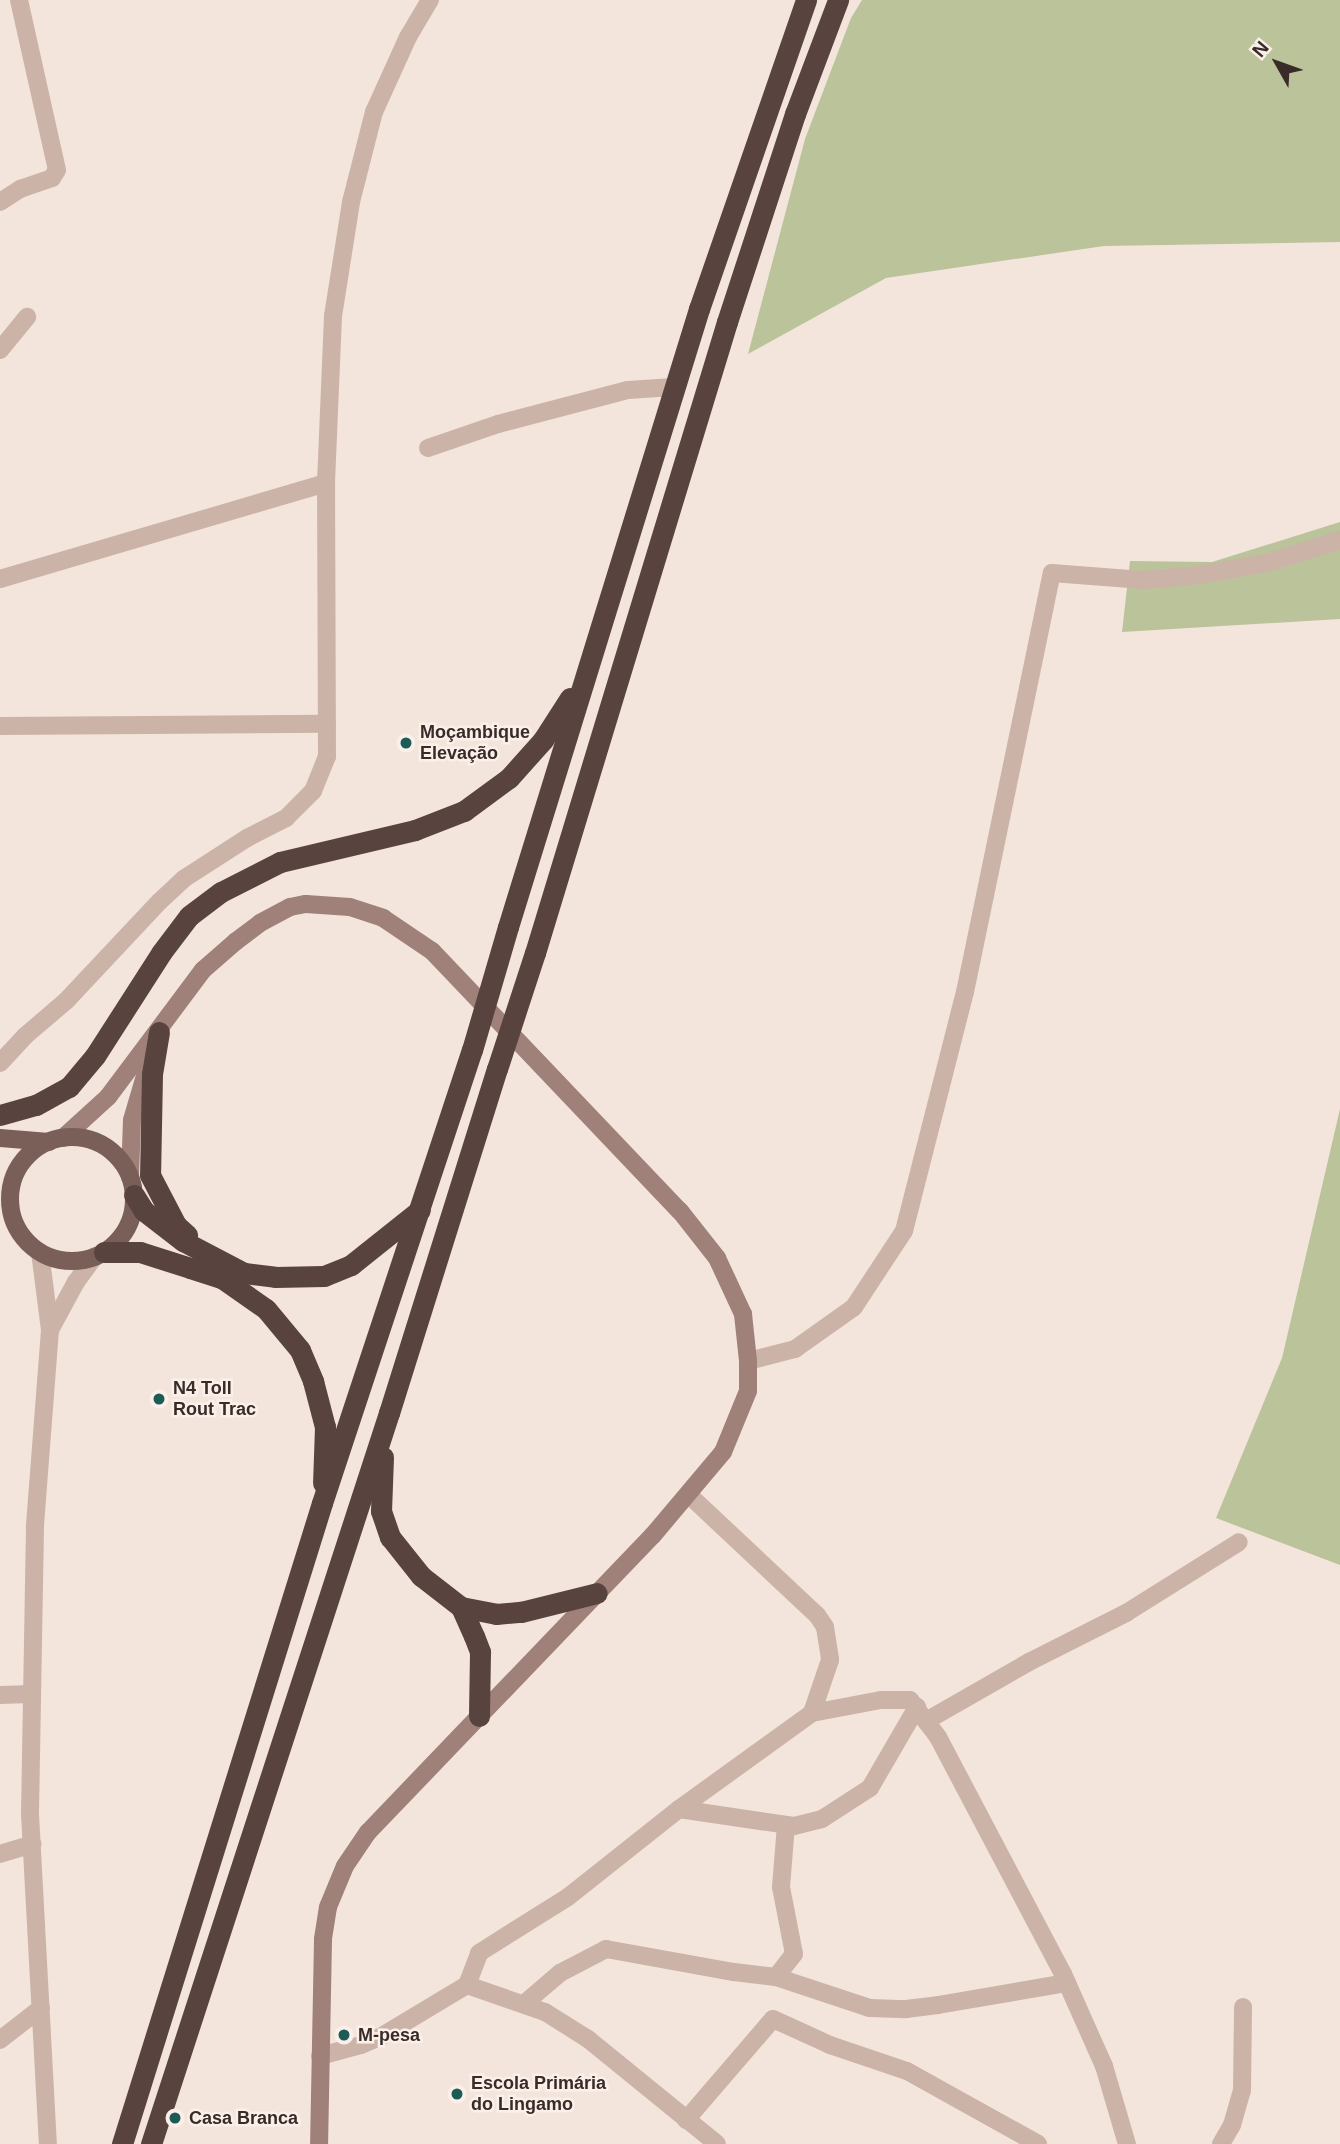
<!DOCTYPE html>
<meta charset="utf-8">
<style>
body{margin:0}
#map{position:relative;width:1340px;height:2144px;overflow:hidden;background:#f3e5dc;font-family:Helvetica,sans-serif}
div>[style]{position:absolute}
.green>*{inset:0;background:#bbc39b}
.street>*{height:18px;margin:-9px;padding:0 9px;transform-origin:9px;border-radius:9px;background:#ccb3a7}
.secondary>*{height:18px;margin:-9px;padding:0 9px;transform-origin:9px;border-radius:9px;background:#9f8179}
.primary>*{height:18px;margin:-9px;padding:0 9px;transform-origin:9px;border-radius:9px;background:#7a5f59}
.primary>.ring{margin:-9px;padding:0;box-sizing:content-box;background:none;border:18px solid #7a5f59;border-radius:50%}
.highway>*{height:21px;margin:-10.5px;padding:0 10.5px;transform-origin:10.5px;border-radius:10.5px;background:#59433f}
.highway-bridge>*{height:21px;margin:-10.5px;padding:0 10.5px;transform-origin:10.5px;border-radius:10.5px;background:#59433f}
.dots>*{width:19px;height:19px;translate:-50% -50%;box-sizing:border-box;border:4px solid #faf0e9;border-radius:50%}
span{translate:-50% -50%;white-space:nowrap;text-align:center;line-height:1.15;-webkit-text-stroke:5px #faf0e9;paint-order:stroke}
.poi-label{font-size:18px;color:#382b28;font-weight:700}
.left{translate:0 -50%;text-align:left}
.north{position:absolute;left:1242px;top:28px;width:70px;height:70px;-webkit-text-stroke:5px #faf0e9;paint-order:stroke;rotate:310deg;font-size:19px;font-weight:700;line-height:28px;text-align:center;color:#382b28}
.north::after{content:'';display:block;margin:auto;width:24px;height:32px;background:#382b28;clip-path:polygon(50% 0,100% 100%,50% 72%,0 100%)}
</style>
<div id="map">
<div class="green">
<i style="clip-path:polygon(862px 0,1340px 0,1340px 242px,1104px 246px,886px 278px,748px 354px,805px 139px,851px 18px)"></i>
<i style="clip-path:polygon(1340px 522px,1340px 619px,1122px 632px,1130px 561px,1212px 562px)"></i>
<i style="clip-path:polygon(1340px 1109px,1340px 1565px,1216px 1518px,1282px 1358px)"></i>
</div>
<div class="street">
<i style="left:0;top:202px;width:24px;rotate:-33deg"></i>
<i style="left:20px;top:189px;width:34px;rotate:-19deg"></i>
<i style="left:52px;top:178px;width:9px;rotate:-58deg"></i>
<i style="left:57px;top:170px;width:174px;rotate:-102.6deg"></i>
<i style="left:0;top:350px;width:43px;rotate:-50.7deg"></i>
<i style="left:428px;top:448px;width:74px;rotate:-18.9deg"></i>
<i style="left:498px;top:424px;width:134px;rotate:-14.7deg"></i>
<i style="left:628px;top:390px;width:46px;rotate:-3.7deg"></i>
<i style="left:0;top:579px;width:340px;rotate:-16.4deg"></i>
<i style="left:0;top:726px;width:327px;rotate:-0.4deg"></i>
<i style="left:0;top:1063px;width:37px;rotate:-47deg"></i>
<i style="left:25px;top:1036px;width:54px;rotate:-40.5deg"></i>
<i style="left:66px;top:1001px;width:136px;rotate:-46.8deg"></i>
<i style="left:159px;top:902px;width:35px;rotate:-43deg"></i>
<i style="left:185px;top:878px;width:74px;rotate:-32.8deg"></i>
<i style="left:247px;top:838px;width:44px;rotate:-27.1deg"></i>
<i style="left:286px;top:818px;width:38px;rotate:-45deg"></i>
<i style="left:313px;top:791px;width:37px;rotate:-68deg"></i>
<i style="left:327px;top:757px;width:274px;rotate:-90.2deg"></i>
<i style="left:326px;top:483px;width:167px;rotate:-87.6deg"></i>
<i style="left:333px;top:316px;width:115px;rotate:-81deg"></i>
<i style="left:351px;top:202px;width:93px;rotate:-75.7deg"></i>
<i style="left:374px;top:112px;width:82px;rotate:-65.6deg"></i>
<i style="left:408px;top:37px;width:43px;rotate:-59.3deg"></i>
<i style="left:40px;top:1252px;width:79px;rotate:82.7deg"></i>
<i style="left:50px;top:1330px;width:198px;rotate:94.4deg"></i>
<i style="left:35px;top:1527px;width:287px;rotate:91deg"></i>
<i style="left:30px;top:1814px;width:330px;rotate:86.9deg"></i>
<i style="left:50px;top:1330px;width:55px;rotate:-61.6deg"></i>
<i style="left:76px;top:1282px;width:32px;rotate:-54deg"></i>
<i style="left:748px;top:1361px;width:49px;rotate:-14.3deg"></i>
<i style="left:795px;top:1349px;width:72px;rotate:-35.4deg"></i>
<i style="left:854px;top:1307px;width:91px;rotate:-56.7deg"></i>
<i style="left:904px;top:1231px;width:247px;rotate:-75.7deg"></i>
<i style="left:965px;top:992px;width:428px;rotate:-78.3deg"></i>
<i style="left:1052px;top:573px;width:91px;rotate:4.4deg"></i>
<i style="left:1143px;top:580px;width:56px;rotate:-5.1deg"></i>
<i style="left:1199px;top:575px;width:68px;rotate:-10.2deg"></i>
<i style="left:1266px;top:563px;width:77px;rotate:-17.3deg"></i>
<i style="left:689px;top:1495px;width:175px;rotate:43.2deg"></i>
<i style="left:817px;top:1615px;width:14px;rotate:56deg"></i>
<i style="left:825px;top:1627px;width:33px;rotate:81deg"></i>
<i style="left:830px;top:1660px;width:56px;rotate:108.8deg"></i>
<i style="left:0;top:1695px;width:31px;rotate:-2deg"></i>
<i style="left:926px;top:1721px;width:119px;rotate:-29.8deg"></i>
<i style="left:1029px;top:1662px;width:109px;rotate:-26.8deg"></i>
<i style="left:1126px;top:1613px;width:133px;rotate:-32.1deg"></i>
<i style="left:679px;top:1809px;width:116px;rotate:8.4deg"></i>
<i style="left:794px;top:1826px;width:29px;rotate:-14deg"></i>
<i style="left:822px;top:1819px;width:57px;rotate:-32.9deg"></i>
<i style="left:870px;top:1788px;width:94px;rotate:-59.9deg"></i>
<i style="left:0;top:1854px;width:34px;rotate:-17deg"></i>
<i style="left:776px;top:1977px;width:29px;rotate:-52deg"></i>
<i style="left:794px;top:1954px;width:68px;rotate:-101deg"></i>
<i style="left:781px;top:1887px;width:62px;rotate:-85.4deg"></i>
<i style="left:467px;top:1985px;width:83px;rotate:19.1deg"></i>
<i style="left:545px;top:2012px;width:51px;rotate:32.1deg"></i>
<i style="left:588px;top:2039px;width:166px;rotate:39.1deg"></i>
<i style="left:525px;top:2003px;width:46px;rotate:-40.6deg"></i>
<i style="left:560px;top:1973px;width:52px;rotate:-27.6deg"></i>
<i style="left:606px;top:1949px;width:130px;rotate:10.2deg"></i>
<i style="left:734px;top:1972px;width:42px;rotate:6.8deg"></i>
<i style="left:776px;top:1977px;width:99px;rotate:18.3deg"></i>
<i style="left:870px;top:2008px;width:36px;rotate:2deg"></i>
<i style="left:906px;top:2009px;width:32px;rotate:-7deg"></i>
<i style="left:938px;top:2005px;width:131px;rotate:-9.7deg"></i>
<i style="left:0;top:2040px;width:52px;rotate:-38deg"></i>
<i style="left:320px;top:2056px;width:42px;rotate:-15deg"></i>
<i style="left:361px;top:2045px;width:23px;rotate:-23deg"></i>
<i style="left:382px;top:2036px;width:99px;rotate:-31deg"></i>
<i style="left:467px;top:1985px;width:34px;rotate:-69deg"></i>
<i style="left:479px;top:1953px;width:105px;rotate:-32.2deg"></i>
<i style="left:568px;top:1897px;width:142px;rotate:-38.4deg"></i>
<i style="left:679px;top:1809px;width:164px;rotate:-35.8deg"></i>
<i style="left:812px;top:1713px;width:70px;rotate:-10.7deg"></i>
<i style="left:881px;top:1700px;width:29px"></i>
<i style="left:910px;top:1700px;width:46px;rotate:52.9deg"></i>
<i style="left:938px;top:1737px;width:268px;rotate:62.2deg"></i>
<i style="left:1063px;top:1974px;width:101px;rotate:66deg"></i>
<i style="left:1104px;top:2066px;width:81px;rotate:73.6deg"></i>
<i style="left:686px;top:2120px;width:133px;rotate:-49.3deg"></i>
<i style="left:773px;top:2019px;width:63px;rotate:24.5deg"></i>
<i style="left:830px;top:2045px;width:81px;rotate:18.7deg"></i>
<i style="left:907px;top:2071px;width:150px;rotate:29.1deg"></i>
<i style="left:1221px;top:2144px;width:22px;rotate:-60deg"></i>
<i style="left:1232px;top:2125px;width:35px;rotate:-74deg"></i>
<i style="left:1242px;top:2091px;width:84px;rotate:-89.3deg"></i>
</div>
<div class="secondary">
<i style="left:63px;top:1138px;width:61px;rotate:-42.3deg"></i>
<i style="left:108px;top:1097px;width:159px;rotate:-53.2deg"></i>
<i style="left:203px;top:970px;width:43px;rotate:-41.2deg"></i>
<i style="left:235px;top:942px;width:31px;rotate:-37deg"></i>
<i style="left:260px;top:923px;width:34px;rotate:-28deg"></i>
<i style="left:290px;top:907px;width:16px;rotate:-11deg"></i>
<i style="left:306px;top:904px;width:44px;rotate:3.9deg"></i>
<i style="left:350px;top:907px;width:35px;rotate:18deg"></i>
<i style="left:383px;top:918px;width:59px;rotate:34deg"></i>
<i style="left:432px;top:951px;width:359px;rotate:46.4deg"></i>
<i style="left:680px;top:1211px;width:60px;rotate:51.8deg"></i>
<i style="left:717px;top:1258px;width:62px;rotate:65.1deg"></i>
<i style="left:743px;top:1314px;width:47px;rotate:83.9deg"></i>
<i style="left:748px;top:1361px;width:30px;rotate:90deg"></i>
<i style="left:748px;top:1391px;width:66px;rotate:112.3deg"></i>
<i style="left:723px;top:1452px;width:109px;rotate:130.1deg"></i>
<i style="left:653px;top:1535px;width:412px;rotate:133.8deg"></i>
<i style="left:368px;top:1832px;width:41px;rotate:124.1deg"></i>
<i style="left:345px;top:1866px;width:44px;rotate:112.5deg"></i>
<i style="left:328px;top:1907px;width:33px;rotate:99deg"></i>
<i style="left:323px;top:1940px;width:204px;rotate:91.1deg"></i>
<i style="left:130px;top:1177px;width:57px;rotate:-88deg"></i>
<i style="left:132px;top:1120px;width:60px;rotate:-73.7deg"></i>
</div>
<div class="primary">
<i class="ring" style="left:10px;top:1137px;width:106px;height:106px"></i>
<i style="left:0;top:1138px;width:49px;rotate:4.7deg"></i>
</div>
<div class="highway">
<i style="left:508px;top:927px;width:647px;rotate:-72.83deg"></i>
<i style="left:699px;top:309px;width:327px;rotate:-70.9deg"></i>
<i style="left:535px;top:953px;width:660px;rotate:-73.08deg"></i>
<i style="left:727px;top:322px;width:219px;rotate:-71.9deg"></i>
<i style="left:795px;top:114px;width:122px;rotate:-69.3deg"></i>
<i style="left:159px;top:1032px;width:43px;rotate:99.5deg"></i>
<i style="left:152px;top:1074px;width:101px;rotate:91.1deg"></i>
<i style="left:150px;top:1175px;width:56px;rotate:62.5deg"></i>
<i style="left:176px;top:1225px;width:15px;rotate:42deg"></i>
<i style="left:0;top:1115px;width:37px;rotate:-16deg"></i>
<i style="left:36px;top:1105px;width:38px;rotate:-29deg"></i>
<i style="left:69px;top:1087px;width:40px;rotate:-50deg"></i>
<i style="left:95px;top:1056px;width:122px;rotate:-57.3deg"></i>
<i style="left:161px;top:953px;width:46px;rotate:-52.9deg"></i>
<i style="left:189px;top:916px;width:40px;rotate:-37deg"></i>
<i style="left:221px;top:892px;width:66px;rotate:-27deg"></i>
<i style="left:280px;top:862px;width:139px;rotate:-13.3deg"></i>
<i style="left:415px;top:830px;width:53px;rotate:-21.2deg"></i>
<i style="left:464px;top:811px;width:56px;rotate:-36.3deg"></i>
<i style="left:509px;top:778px;width:51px;rotate:-48.2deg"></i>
<i style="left:543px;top:740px;width:50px;rotate:-57.3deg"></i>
<i style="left:134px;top:1195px;width:19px;rotate:58deg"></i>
<i style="left:144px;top:1211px;width:49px;rotate:37.6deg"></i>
<i style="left:183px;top:1241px;width:69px;rotate:27.7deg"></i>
<i style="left:244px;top:1273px;width:31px;rotate:7deg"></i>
<i style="left:275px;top:1277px;width:49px;rotate:-1.2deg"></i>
<i style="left:324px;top:1276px;width:29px;rotate:-22deg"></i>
<i style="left:351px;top:1265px;width:88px;rotate:-38.6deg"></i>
<i style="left:104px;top:1252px;width:36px"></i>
<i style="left:140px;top:1252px;width:52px;rotate:17.7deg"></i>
<i style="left:190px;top:1268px;width:35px;rotate:18deg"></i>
<i style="left:223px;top:1279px;width:52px;rotate:34.9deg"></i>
<i style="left:266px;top:1309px;width:53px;rotate:50.3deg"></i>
<i style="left:300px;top:1350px;width:34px;rotate:67deg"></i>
<i style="left:313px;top:1381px;width:48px;rotate:75.4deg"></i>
<i style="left:325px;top:1427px;width:56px;rotate:92deg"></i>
<i style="left:383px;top:1457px;width:54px;rotate:92.1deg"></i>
<i style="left:381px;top:1511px;width:28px;rotate:71deg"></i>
<i style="left:390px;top:1537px;width:50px;rotate:51.5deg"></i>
<i style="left:421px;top:1576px;width:51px;rotate:37.8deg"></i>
<i style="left:461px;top:1607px;width:32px;rotate:66deg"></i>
<i style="left:474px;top:1636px;width:17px;rotate:69deg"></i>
<i style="left:480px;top:1652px;width:64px;rotate:90.9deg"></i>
<i style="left:461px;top:1607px;width:36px;rotate:11deg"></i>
<i style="left:496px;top:1614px;width:25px;rotate:-5deg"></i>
<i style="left:521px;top:1612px;width:78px;rotate:-14deg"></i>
<i style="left:122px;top:2144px;width:671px;rotate:-72.67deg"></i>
<i style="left:322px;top:1503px;width:477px;rotate:-71.7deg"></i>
<i style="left:151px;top:2144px;width:769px;rotate:-71.97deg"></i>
<i style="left:389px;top:1413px;width:361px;rotate:-72.6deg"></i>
</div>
<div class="highway-bridge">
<i style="left:472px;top:1050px;width:128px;rotate:-73.7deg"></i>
<i style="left:497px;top:1069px;width:122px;rotate:-71.9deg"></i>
</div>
<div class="dots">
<i style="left:406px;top:743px;background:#1c5b56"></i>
<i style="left:159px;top:1399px;background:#1c5b56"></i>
<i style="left:344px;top:2035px;background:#1c5b56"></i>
<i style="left:457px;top:2094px;background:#1c5b56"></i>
<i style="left:175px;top:2118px;background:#1c5b56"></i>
</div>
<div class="poi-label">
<span class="left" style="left:420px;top:743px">Moçambique<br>Elevação</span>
<span class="left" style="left:173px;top:1399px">N4 Toll<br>Rout Trac</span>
<span class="left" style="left:358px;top:2035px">M-pesa</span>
<span class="left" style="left:471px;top:2094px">Escola Primária<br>do Lingamo</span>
<span class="left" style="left:189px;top:2118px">Casa Branca</span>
</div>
<div class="north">N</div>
</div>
